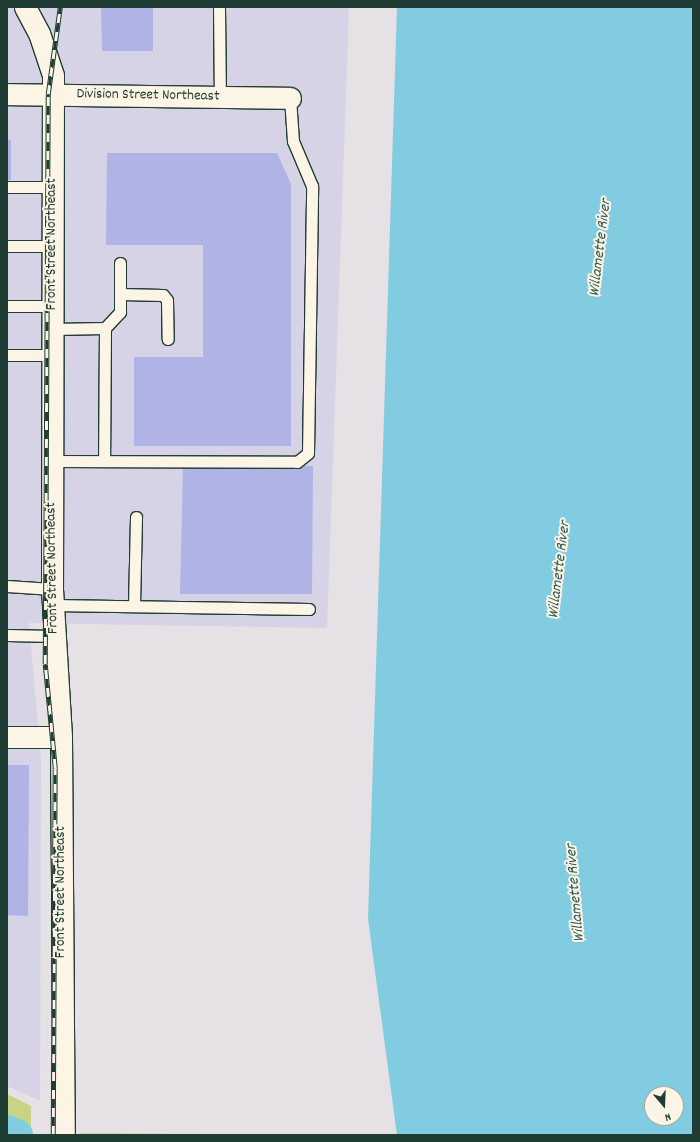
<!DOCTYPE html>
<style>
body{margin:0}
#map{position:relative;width:700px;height:1142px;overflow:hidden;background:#e5e1e5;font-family:Dekko,sans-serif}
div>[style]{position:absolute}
.built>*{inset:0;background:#d5d3e5}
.green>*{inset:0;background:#c8d386}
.water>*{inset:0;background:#81cce0}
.river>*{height:33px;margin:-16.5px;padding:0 16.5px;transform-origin:16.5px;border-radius:16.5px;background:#81cce0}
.building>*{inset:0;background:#b0b3e5}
.roads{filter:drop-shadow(1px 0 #1f3d34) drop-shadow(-1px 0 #1f3d34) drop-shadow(0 1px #1f3d34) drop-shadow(0 -1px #1f3d34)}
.service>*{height:11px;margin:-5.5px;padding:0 5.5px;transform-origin:5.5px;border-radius:5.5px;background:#fcf5e5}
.minor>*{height:21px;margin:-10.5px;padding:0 10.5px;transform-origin:10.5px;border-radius:10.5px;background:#fcf5e5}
.rail>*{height:4.5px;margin-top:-2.25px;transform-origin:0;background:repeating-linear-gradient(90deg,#fcf5e5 0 9px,#1f3d34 0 18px);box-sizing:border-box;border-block:1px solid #1f3d34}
span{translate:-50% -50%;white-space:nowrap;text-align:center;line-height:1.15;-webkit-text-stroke:4px #fcf5e5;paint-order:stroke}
.street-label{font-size:15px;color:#1f3d34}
.water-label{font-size:16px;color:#335a56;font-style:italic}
.frame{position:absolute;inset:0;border:8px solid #1f3d34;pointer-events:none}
.north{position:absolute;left:644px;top:1086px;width:40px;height:40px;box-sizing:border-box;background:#fcf5e5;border:1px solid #a4ab9e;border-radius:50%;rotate:161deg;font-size:11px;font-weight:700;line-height:16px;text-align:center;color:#1f3d34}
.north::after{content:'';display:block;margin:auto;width:14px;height:18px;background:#1f3d34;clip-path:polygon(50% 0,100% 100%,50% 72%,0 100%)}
</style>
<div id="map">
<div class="built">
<i style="clip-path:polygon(7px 7px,349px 7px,327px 628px,29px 623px,41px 760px,40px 1101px,7px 1086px)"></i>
</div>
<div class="green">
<i style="clip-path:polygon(7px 1094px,31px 1106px,31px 1135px,7px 1135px)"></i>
<i style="clip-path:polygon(81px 1133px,318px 1135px,81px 1135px)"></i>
</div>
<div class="water">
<i style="clip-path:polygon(evenodd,397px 7px,693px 7px,693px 1135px,397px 1135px,368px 919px,397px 7px,652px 1094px,676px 1094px,676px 1118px,652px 1118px,652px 1094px)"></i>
</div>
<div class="river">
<i style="left:7px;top:1131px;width:10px;rotate:24deg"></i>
</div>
<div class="building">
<i style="clip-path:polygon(101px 7px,153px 7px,153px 51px,102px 51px)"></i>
<i style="clip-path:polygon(7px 140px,11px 140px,11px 180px,7px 180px)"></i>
<i style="clip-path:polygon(107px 153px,277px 153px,291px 184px,291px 446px,134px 446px,134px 357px,203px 357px,203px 245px,106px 245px)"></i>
<i style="clip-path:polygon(183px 466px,313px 466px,312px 594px,180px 594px)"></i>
<i style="clip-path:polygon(7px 765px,29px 765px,28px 916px,7px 915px)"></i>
</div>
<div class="roads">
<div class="service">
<i style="left:219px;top:7px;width:89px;rotate:89.4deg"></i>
<i style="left:7px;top:187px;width:47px"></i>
<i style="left:7px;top:246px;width:47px"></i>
<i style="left:120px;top:294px;width:43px;rotate:1.3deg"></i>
<i style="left:163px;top:295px;width:6px;rotate:51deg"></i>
<i style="left:167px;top:300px;width:39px;rotate:89deg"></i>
<i style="left:7px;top:306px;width:46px"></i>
<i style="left:105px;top:328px;width:22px;rotate:-47deg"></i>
<i style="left:120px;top:312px;width:49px;rotate:-90deg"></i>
<i style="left:53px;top:329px;width:52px;rotate:-1.1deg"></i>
<i style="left:105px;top:328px;width:133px;rotate:90.4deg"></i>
<i style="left:7px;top:355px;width:46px"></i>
<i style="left:52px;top:461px;width:245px;rotate:0.2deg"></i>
<i style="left:297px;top:462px;width:14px;rotate:-39deg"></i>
<i style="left:308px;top:453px;width:267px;rotate:-89.1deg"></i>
<i style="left:312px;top:186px;width:49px;rotate:-112.9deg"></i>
<i style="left:293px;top:141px;width:43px;rotate:-94deg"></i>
<i style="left:7px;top:586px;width:45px;rotate:3.8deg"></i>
<i style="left:52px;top:605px;width:257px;rotate:0.9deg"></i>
<i style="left:134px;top:606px;width:89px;rotate:-88.7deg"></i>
<i style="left:7px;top:635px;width:47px;rotate:1.2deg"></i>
</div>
<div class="minor">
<i style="left:25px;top:7px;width:30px;rotate:62deg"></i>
<i style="left:39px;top:33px;width:44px;rotate:71.6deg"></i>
<i style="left:53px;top:75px;width:514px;rotate:90.11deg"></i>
<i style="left:52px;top:589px;width:148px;rotate:86.5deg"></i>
<i style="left:61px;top:737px;width:398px;rotate:89.6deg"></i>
<i style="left:7px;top:94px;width:283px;rotate:0.8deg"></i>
<i style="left:7px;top:737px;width:54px"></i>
</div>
</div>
<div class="rail">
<i style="left:53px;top:1135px;width:367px;rotate:-89.7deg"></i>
<i style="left:55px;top:768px;width:104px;rotate:-95.5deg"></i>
<i style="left:45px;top:664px;width:570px;rotate:-89.7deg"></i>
<i style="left:48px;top:94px;width:88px;rotate:-82.1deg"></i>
</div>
<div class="street-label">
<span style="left:148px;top:96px;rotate:1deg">Division Street Northeast</span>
<span style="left:53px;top:244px;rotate:-90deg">Front Street Northeast</span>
<span style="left:53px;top:568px;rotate:-91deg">Front Street Northeast</span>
<span style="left:62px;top:892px;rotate:-90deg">Front Street Northeast</span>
</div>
<div class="water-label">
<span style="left:601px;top:248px;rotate:-83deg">Willamette River</span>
<span style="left:560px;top:570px;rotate:-83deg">Willamette River</span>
<span style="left:576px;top:893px;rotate:-95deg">Willamette River</span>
</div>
<div class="frame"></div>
<div class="north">N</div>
</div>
